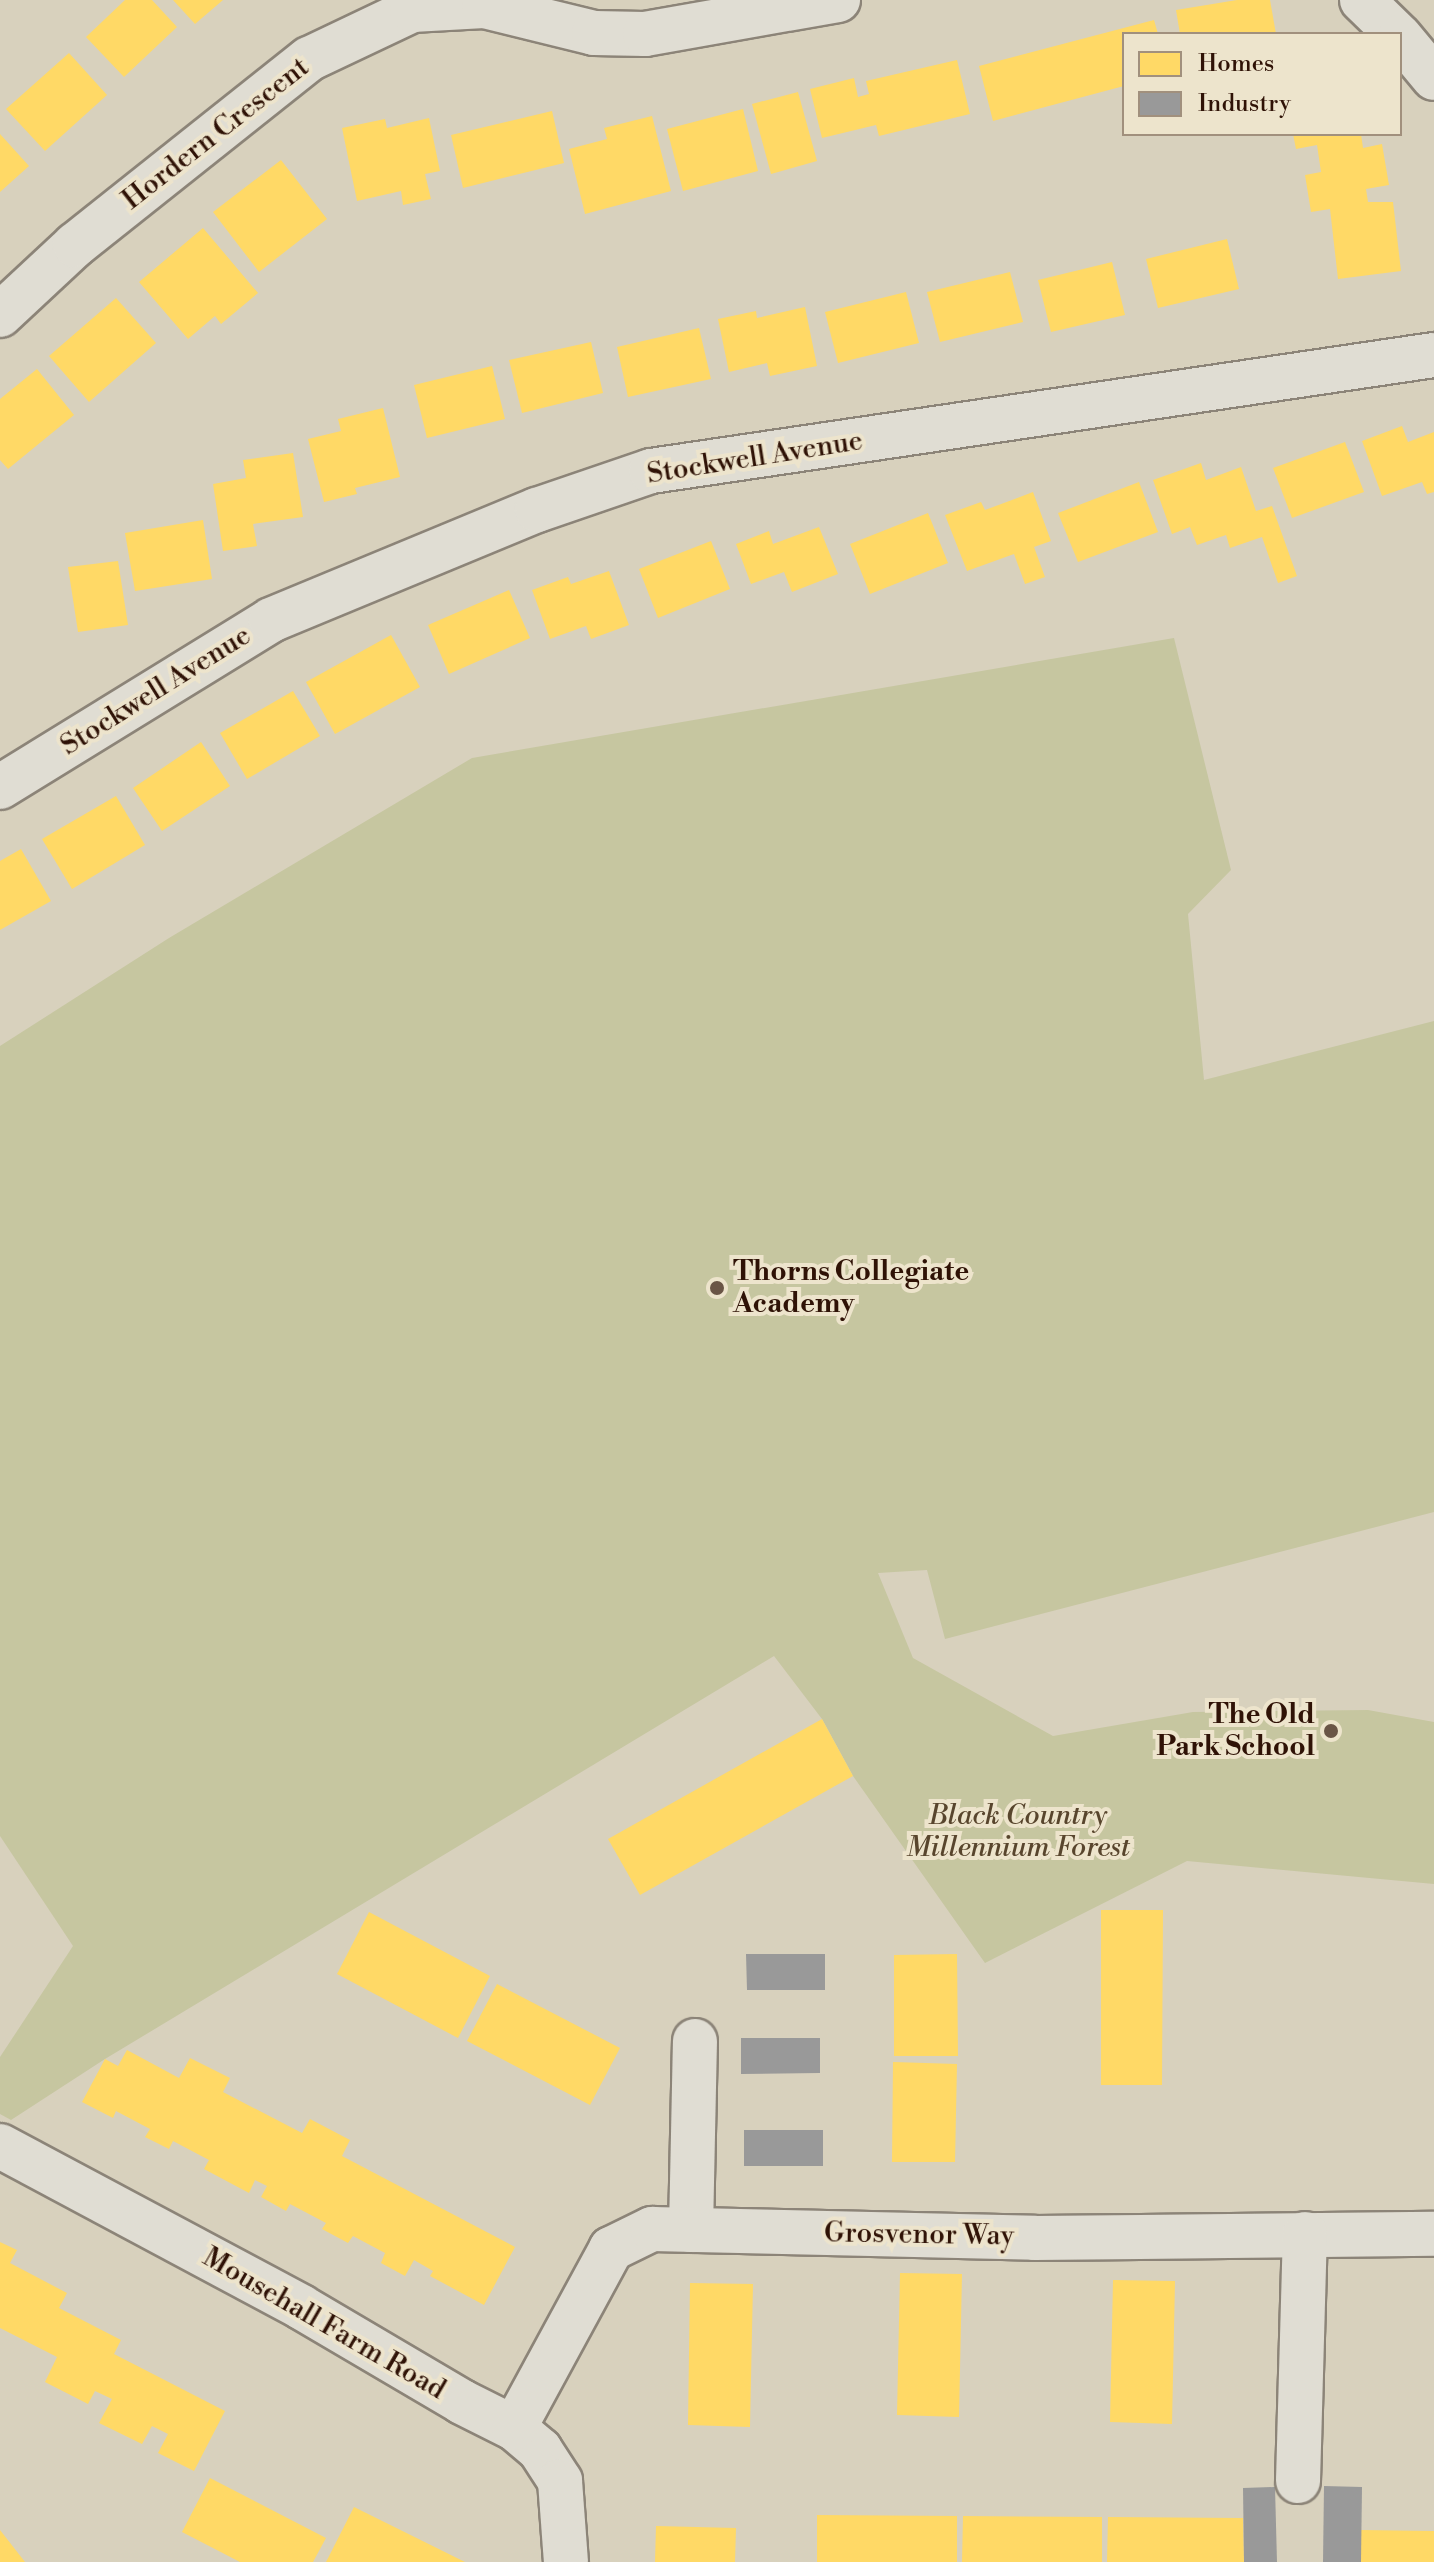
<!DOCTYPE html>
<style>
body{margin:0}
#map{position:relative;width:1434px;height:2562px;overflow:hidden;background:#d8d1bd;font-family:"Libre Bodoni",serif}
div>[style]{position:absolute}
.green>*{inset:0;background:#c6c6a0}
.homes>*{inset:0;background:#ffd966}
.industry>*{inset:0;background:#999}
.roads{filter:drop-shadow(2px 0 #8c8478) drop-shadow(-2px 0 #8c8478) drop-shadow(0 2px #8c8478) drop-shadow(0 -2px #8c8478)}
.minor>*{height:44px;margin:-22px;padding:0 22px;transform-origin:22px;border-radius:22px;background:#e0ddd3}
.dots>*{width:22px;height:22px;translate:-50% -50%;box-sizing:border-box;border:4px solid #ede4cc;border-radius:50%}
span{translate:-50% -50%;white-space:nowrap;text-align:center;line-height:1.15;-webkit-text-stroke:8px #ede4cc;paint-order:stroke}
.street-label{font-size:28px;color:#2f1206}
.poi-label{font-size:28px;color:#2f1206;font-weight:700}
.left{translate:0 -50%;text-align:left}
.right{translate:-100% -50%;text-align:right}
.park-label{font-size:28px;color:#58452d;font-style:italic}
.legend{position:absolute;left:1122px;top:32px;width:280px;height:104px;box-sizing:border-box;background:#ede4cc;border:2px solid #a1907d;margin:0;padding:10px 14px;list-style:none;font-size:24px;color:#2f1206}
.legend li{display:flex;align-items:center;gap:16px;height:40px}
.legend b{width:40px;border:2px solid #a1907d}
</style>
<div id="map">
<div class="green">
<i style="clip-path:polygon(1174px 638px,1231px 870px,1188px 914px,1204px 1080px,1434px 1021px,1434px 1512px,945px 1639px,927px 1570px,878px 1573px,913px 1658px,1053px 1736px,1193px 1712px,1368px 1710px,1434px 1722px,1434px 1884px,1187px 1861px,985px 1963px,853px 1776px,822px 1719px,774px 1656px,105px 2059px,11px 2120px,0 2114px,0 2057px,73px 1946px,0 1836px,0 1046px,169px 938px,472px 758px)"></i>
</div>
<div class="homes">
<i style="clip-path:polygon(125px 0,152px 0,177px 27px,124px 77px,86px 37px)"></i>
<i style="clip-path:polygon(173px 0,223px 0,195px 24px)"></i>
<i style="clip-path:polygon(1237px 0,1270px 0,1276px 34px,1180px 34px,1176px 10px)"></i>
<i style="clip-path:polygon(1154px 20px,1158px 34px,1124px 34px,1124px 86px,993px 121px,979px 66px)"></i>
<i style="clip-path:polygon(69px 53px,107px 95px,45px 151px,6px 109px)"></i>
<i style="clip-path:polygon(957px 60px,970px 114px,879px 136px,876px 125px,822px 138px,810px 89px,854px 78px,858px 97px,869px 94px,866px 81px)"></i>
<i style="clip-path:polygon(798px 92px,817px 161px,771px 174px,752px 104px)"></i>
<i style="clip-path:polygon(743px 109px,758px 171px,683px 191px,667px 129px)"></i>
<i style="clip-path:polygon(552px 111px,564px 163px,463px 188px,451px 135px)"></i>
<i style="clip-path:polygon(652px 116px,671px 191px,585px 214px,569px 149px,607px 139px,604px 128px)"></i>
<i style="clip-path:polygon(429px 118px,440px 171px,425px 174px,431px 199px,403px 205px,401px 191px,357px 201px,342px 128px,385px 119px,387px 128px)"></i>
<i style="clip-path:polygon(0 134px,29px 166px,0 192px)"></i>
<i style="clip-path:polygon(1293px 134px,1361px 134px,1363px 148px,1382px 144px,1389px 185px,1366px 189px,1368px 202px,1393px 202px,1401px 271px,1338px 279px,1330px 209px,1311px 212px,1305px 175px,1321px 172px,1317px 145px,1296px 149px)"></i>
<i style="clip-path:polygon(281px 160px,327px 219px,259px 272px,213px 212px)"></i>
<i style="clip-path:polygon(203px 228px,258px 293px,221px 324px,215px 316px,188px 339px,139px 282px)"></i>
<i style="clip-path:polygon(1227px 239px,1239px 289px,1158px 308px,1146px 259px)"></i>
<i style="clip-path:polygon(1112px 262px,1125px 315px,1051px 332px,1038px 280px)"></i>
<i style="clip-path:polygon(1010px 272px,1023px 322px,940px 342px,927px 292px)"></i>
<i style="clip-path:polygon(906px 292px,919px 343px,838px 363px,825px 312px)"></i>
<i style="clip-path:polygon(116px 298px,156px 343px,89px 402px,49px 356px)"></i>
<i style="clip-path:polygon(805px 307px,817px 366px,770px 376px,767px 363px,729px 372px,718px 319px,756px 311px,757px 318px)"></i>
<i style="clip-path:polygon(699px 328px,711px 379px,628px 397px,617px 347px)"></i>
<i style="clip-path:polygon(591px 342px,603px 393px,522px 413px,509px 360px)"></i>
<i style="clip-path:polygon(492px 366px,505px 419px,427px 438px,414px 385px)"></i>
<i style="clip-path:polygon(37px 369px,74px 415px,8px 469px,0 460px,0 399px)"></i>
<i style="clip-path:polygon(383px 408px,400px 477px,355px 488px,357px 494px,324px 502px,308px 439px,341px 431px,338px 419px)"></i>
<i style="clip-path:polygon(1402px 426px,1408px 442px,1434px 432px,1434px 492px,1427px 494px,1422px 482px,1382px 496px,1362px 441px)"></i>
<i style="clip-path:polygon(1345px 442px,1364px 492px,1292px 518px,1273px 468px)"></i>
<i style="clip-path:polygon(293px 453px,303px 517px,253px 524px,257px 546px,223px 551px,213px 484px,246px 478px,243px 460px)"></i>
<i style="clip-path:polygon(1201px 463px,1206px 480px,1241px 467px,1256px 511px,1272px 506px,1297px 576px,1278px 583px,1262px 537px,1230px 548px,1226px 535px,1197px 545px,1190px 527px,1172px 534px,1153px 480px)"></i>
<i style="clip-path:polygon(1139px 482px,1158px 532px,1078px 562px,1058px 513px)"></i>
<i style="clip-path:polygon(1033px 492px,1051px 541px,1034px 547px,1045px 577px,1025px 584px,1014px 554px,967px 571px,945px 515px,981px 502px,985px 510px)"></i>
<i style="clip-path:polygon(928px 513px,948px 563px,870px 594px,850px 544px)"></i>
<i style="clip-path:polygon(203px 520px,212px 579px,135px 591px,125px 533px)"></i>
<i style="clip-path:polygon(819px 527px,838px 574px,792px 592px,784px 572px,751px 584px,736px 544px,769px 531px,773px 544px)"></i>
<i style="clip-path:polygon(711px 541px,730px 589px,658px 618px,639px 569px)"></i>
<i style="clip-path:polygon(118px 561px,128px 625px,78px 632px,68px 567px)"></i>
<i style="clip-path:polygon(609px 571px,629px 625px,591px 639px,586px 626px,550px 639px,532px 590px,568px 577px,571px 584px)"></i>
<i style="clip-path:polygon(509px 590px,530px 638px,449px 674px,428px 625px)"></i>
<i style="clip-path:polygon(391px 635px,420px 687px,335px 734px,306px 682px)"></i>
<i style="clip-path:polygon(293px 691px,320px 736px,247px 779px,220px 733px)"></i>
<i style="clip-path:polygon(201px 742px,230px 786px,162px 831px,133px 788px)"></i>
<i style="clip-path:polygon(116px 796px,145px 845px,72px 889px,42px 839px)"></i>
<i style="clip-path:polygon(21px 849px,51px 901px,0 930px,0 861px)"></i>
<i style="clip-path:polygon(822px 1719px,853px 1776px,640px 1895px,608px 1839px)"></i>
<i style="clip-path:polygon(1101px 1910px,1163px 1910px,1162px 2085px,1101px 2085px)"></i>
<i style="clip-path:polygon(369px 1912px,490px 1976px,458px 2038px,337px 1974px)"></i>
<i style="clip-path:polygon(957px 1954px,958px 2056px,894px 2056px,894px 1955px)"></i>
<i style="clip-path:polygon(497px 1984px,620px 2048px,590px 2105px,467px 2041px)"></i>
<i style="clip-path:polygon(127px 2050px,179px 2078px,190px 2058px,230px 2078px,223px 2092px,302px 2133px,310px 2119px,350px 2140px,342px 2156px,515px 2247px,484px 2305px,430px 2276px,433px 2271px,414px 2260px,405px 2276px,381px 2263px,385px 2253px,353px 2236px,348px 2243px,322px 2229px,326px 2223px,290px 2204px,286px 2211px,261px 2197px,267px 2186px,255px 2180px,249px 2193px,204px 2169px,209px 2160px,173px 2141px,169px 2149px,145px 2137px,150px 2129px,116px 2111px,113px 2118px,82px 2102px,105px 2059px,118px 2066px)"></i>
<i style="clip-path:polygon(893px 2062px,957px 2064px,955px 2162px,892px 2162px)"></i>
<i style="clip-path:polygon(0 2242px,17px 2250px,10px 2263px,67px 2293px,59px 2308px,121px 2340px,114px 2354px,225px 2411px,194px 2471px,158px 2453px,168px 2434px,152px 2426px,142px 2444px,99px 2423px,112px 2399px,95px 2391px,88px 2404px,45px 2382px,57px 2357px,0 2328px)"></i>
<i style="clip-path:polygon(900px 2273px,962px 2274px,959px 2417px,897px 2415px)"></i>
<i style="clip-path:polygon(1113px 2280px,1175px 2281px,1172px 2424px,1110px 2422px)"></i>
<i style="clip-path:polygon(690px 2283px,753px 2284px,750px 2427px,688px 2425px)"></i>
<i style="clip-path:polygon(210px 2478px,326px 2538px,313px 2562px,240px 2562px,182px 2532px)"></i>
<i style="clip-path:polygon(354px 2507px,465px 2562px,326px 2562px)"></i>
<i style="clip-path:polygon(817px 2515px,957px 2516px,957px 2562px,817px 2562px)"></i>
<i style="clip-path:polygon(963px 2516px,1102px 2517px,1102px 2562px,962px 2562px)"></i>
<i style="clip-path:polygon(1108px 2517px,1243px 2518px,1244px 2562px,1107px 2562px)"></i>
<i style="clip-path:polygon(656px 2526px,736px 2528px,735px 2562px,655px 2562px)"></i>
<i style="clip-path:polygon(0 2530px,25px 2562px,0 2562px)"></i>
<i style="clip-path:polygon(1361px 2530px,1434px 2531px,1434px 2562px,1361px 2562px)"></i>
</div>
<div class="industry">
<i style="clip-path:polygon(746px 1954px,825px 1954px,825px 1990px,747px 1990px)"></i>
<i style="clip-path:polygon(741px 2038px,820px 2038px,820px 2073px,741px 2074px)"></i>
<i style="clip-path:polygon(744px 2130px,823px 2130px,823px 2166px,744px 2166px)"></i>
<i style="clip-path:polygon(1324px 2486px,1362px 2487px,1361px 2562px,1323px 2562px)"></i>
<i style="clip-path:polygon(1275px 2487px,1277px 2562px,1244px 2562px,1243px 2488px)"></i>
</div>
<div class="roads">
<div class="minor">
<i style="left:1362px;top:0;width:49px;rotate:44.2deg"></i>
<i style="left:1400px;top:37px;width:53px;rotate:50.3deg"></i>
<i style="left:0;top:315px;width:103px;rotate:-43deg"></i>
<i style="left:75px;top:245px;width:299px;rotate:-38.5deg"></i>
<i style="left:309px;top:59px;width:114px;rotate:-25.4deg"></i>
<i style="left:412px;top:10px;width:72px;rotate:-3.2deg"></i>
<i style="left:484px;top:6px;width:113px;rotate:13.8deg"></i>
<i style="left:594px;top:33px;width:51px;rotate:1.1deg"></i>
<i style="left:645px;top:34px;width:196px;rotate:-10deg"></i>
<i style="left:0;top:787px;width:318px;rotate:-31.6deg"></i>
<i style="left:271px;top:620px;width:288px;rotate:-22.5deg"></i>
<i style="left:537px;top:510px;width:120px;rotate:-18.9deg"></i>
<i style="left:651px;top:471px;width:792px;rotate:-8.43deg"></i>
<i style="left:0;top:2146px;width:341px;rotate:28.1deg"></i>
<i style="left:301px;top:2307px;width:187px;rotate:30.5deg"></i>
<i style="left:462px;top:2402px;width:58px;rotate:26.6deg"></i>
<i style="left:514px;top:2428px;width:34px;rotate:40deg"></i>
<i style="left:540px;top:2450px;width:37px;rotate:57deg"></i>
<i style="left:560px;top:2481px;width:81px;rotate:85.8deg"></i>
<i style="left:691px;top:2230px;width:189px;rotate:-88.8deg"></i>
<i style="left:514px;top:2428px;width:204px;rotate:-61.5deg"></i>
<i style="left:611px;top:2249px;width:46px;rotate:-26deg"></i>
<i style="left:652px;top:2229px;width:383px;rotate:1.3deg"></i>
<i style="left:1035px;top:2238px;width:399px;rotate:-0.6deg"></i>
<i style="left:1298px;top:2481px;width:247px;rotate:-88.4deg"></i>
</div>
</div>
<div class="dots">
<i style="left:717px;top:1288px;background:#6a5546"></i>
<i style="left:1331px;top:1731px;background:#6a5546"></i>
</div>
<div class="street-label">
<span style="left:216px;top:134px;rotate:-38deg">Hordern Crescent</span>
<span style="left:755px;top:458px;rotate:-9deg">Stockwell Avenue</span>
<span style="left:156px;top:691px;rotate:-32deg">Stockwell Avenue</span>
<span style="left:919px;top:2235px;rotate:1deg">Grosvenor Way</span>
<span style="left:324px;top:2324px;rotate:30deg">Mousehall Farm Road</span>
</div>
<div class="poi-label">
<span class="left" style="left:733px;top:1288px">Thorns Collegiate<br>Academy</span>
<span class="right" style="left:1315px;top:1731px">The Old<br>Park School</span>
</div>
<div class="park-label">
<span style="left:1018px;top:1832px">Black Country<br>Millennium Forest</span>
</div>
<ul class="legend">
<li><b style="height:22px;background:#ffd966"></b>Homes</li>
<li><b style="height:22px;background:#999"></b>Industry</li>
</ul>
</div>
